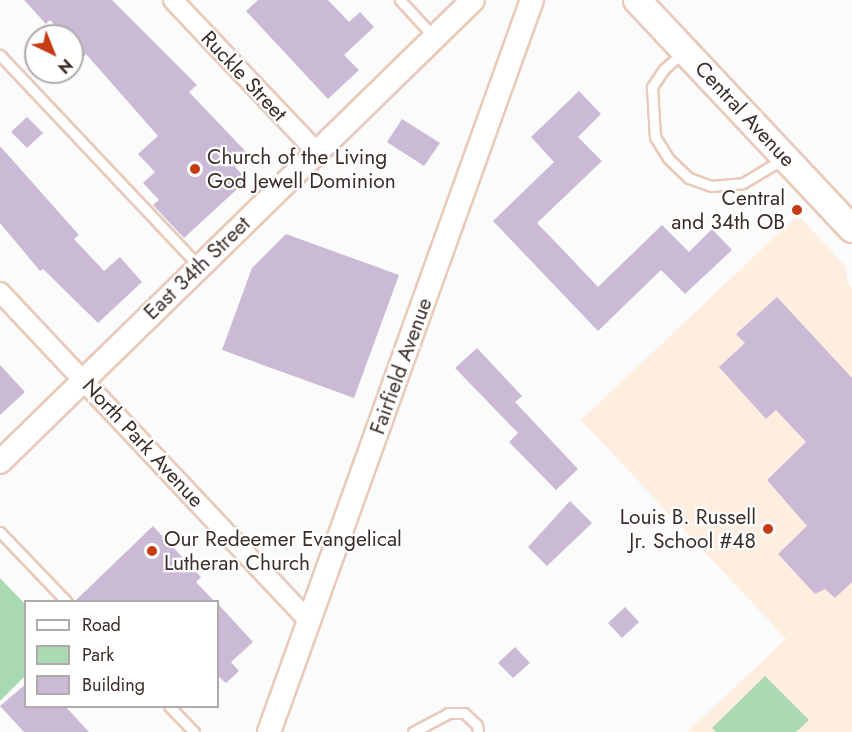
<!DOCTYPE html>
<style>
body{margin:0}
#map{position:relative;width:852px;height:732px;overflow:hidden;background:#fbfbfb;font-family:Jost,sans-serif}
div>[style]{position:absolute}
.education>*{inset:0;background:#fdeee0}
.green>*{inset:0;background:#aadab2}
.building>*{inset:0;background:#cabad6}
.roads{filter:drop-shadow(2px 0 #e8caba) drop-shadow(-2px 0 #e8caba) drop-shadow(0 2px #e8caba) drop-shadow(0 -2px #e8caba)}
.service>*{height:9px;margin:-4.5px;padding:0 4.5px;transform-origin:4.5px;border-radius:4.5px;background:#fff}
.minor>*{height:18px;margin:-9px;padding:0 9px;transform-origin:9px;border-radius:9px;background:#fff}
.tertiary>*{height:22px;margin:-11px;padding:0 11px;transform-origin:11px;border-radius:11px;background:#fff}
.secondary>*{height:26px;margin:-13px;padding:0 13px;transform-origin:13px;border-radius:13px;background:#fff}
.dots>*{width:16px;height:16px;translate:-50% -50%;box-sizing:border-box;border:3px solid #fff;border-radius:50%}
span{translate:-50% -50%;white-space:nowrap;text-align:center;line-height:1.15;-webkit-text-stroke:4.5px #fff;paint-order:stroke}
.street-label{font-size:21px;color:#3a2e28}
.poi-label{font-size:21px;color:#3a2e28}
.left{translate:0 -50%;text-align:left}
.right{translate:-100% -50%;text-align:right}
.legend{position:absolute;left:24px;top:600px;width:195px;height:108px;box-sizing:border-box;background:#fff;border:2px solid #b0aba9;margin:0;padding:8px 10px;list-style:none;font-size:18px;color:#3a2e28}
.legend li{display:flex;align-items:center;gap:12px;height:30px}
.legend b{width:30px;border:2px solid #b0aba9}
.north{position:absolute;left:24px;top:24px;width:60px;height:60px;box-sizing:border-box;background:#fff;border:2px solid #b0aba9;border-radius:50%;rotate:137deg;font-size:16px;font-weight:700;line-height:24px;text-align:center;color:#3a2e28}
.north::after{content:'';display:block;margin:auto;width:21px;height:27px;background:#c53c14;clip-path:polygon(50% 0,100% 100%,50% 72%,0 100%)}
</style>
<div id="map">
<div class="education">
<i style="clip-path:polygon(798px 215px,846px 267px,847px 282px,852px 288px,852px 732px,687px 732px,786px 639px,581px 420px)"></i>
</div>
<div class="green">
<i style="clip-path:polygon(0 578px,26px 605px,25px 676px,0 701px)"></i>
<i style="clip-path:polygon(765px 676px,809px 720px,796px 732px,716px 732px,712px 728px)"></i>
</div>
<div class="building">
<i style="clip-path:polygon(24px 0,112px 0,197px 85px,189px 92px,248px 154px,235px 167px,247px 180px,184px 238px,153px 205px,159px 200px,143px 183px,155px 172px,138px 154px,158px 136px,86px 54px,84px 57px,72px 43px,72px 36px,65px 36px,50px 20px,46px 24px)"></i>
<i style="clip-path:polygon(258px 0,328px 0,349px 22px,360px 12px,374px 27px,344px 55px,359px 70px,328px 99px,246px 11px)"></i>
<i style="clip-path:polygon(579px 91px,601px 114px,578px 137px,602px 161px,537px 223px,566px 253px,598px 287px,662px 225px,689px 252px,712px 229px,732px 250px,685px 294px,661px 270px,598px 331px,493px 221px,554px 162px,531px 137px)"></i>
<i style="clip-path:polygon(27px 117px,43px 133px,27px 148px,11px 132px)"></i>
<i style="clip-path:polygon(402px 119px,440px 143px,424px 166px,387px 142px)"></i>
<i style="clip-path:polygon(0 146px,79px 235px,74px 239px,104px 271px,120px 257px,142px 282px,98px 323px,43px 269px,40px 271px,0 223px)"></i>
<i style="clip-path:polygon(286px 234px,399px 275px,354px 398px,222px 350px,252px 268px)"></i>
<i style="clip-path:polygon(777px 297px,852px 378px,852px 582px,835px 598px,825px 589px,815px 594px,778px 554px,807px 526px,767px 480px,806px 442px,776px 410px,766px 419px,719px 367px,745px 343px,736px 334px)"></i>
<i style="clip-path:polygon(477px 348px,522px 396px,515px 402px,578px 469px,556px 490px,509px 442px,518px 433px,455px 368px)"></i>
<i style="clip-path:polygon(0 365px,25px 392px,0 415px)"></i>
<i style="clip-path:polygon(570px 501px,592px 523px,547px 566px,528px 547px)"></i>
<i style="clip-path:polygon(153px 526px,201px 577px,196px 582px,215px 602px,74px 602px)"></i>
<i style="clip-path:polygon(218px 604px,253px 642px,231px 662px,239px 671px,226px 683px,218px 676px)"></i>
<i style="clip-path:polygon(625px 607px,639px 622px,622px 638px,608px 623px)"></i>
<i style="clip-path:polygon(515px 647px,530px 663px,513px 678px,498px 663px)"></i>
<i style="clip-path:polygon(26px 684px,26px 706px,65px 706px,89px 732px,24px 732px,0 706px)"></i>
</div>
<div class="roads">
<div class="service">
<i style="left:400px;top:0;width:50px;rotate:47.4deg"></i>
<i style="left:683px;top:52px;width:25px;rotate:138deg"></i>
<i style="left:664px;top:69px;width:22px;rotate:124deg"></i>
<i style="left:652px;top:87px;width:50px;rotate:86.6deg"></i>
<i style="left:655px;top:137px;width:25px;rotate:58deg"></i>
<i style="left:668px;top:158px;width:29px;rotate:44deg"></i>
<i style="left:689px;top:178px;width:23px;rotate:20deg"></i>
<i style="left:711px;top:186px;width:32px;rotate:-5deg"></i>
<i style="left:743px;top:183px;width:47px;rotate:-31deg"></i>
<i style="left:0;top:55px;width:290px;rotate:46.7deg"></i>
<i style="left:0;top:532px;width:97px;rotate:46.3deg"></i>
<i style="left:169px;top:706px;width:36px;rotate:46deg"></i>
<i style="left:413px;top:732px;width:40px;rotate:-28deg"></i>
<i style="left:448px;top:713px;width:16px"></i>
<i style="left:464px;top:713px;width:18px;rotate:43deg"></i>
<i style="left:477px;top:725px;width:7px;rotate:82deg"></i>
</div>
<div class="minor">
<i style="left:173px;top:0;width:208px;rotate:46.6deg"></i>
<i style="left:0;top:292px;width:453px;rotate:46.8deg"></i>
</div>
<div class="tertiary">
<i style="left:0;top:462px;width:661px;rotate:-44.33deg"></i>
<i style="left:269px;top:732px;width:778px;rotate:-70.24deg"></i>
</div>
<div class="secondary">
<i style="left:637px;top:0;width:314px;rotate:46.8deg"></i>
</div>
</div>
<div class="dots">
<i style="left:195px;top:169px;background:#c53c14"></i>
<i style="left:797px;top:210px;background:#c53c14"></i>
<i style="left:768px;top:529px;background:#c53c14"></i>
<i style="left:152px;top:551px;background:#c53c14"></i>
</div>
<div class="street-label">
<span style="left:244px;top:76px;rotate:47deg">Ruckle Street</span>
<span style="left:745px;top:114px;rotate:47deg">Central Avenue</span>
<span style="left:197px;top:268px;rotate:-44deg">East 34th Street</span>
<span style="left:401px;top:366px;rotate:-70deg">Fairfield Avenue</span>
<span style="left:143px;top:443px;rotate:47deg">North Park Avenue</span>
</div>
<div class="poi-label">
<span class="left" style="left:207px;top:169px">Church of the Living<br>God Jewell Dominion</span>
<span class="right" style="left:785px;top:210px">Central<br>and 34th OB</span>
<span class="right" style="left:756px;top:529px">Louis B. Russell<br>Jr. School #48</span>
<span class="left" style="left:164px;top:551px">Our Redeemer Evangelical<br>Lutheran Church</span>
</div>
<ul class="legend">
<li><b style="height:8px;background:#fff"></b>Road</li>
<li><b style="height:16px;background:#aadab2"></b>Park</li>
<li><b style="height:16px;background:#cabad6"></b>Building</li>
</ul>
<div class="north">N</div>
</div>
